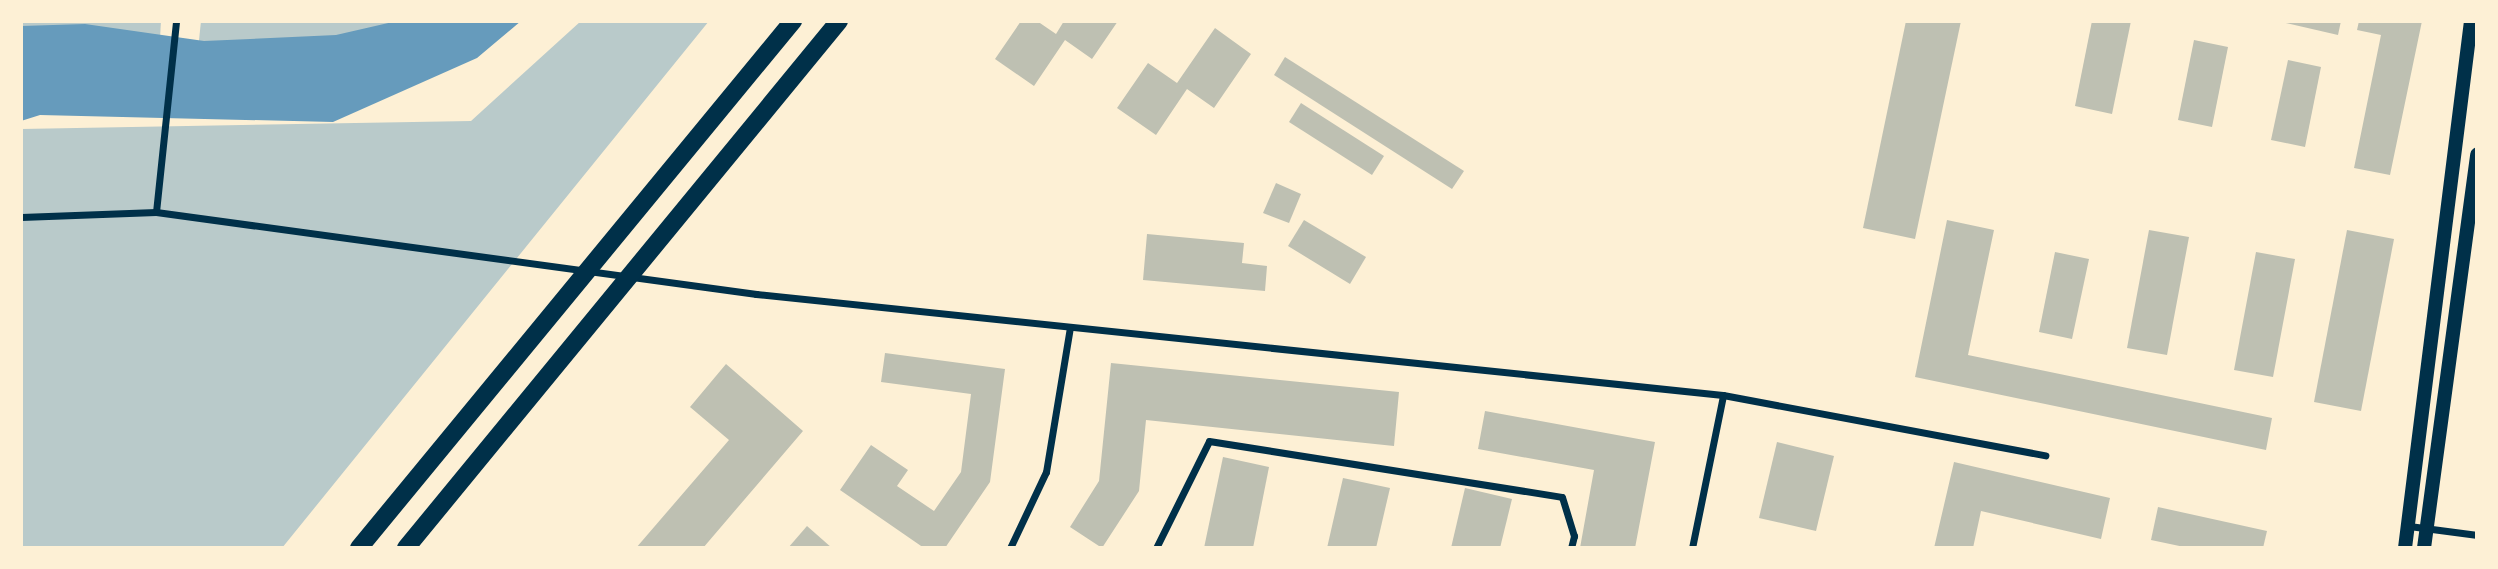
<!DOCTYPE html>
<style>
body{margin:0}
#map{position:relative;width:2498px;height:569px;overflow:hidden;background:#fdf0d5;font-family:"Open Sans",sans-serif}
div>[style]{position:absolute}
.green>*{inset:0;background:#b9caca}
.water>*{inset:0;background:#669bbc}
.building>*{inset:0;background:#bec0b2}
.minor>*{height:7px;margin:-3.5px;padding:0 3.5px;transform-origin:3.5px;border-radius:3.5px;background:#003049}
.secondary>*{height:14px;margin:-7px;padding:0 7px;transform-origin:7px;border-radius:7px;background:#003049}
.primary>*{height:18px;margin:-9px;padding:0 9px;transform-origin:9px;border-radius:9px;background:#003049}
span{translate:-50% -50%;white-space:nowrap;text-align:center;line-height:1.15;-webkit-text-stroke:7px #fdf0d5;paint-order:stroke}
.frame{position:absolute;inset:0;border:23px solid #fdf0d5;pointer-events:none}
</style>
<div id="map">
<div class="green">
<i style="clip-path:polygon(21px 21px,161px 21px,160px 38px,21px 50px)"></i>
<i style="clip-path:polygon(201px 21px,413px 21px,336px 53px,198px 50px)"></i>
<i style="clip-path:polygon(581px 21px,709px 21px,282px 548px,21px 548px,21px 129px,471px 121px)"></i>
</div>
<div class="water">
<i style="clip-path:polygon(397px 21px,521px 21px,477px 58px,333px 122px,40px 115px,21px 121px,21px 26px,85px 24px,204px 41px,336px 35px)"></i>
</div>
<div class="building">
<i style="clip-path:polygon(1021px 21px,1037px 21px,1056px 34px,1064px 21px,1118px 21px,1092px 59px,1065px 40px,1034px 86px,995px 59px)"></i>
<i style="clip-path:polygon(1906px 21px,1961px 21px,1915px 239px,1863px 228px)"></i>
<i style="clip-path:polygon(2092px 21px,2131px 21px,2112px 114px,2075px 106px)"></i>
<i style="clip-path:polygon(2277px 21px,2341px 21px,2338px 35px)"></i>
<i style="clip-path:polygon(2359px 21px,2422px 21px,2390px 175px,2354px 168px,2381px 35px,2357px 30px)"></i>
<i style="clip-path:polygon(1215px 28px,1251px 54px,1214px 108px,1187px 89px,1156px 135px,1117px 108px,1148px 63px,1177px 83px)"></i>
<i style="clip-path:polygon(2194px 40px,2228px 47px,2212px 127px,2178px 120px)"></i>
<i style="clip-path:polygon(1285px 57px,1464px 171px,1452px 189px,1274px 75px)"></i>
<i style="clip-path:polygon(2288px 60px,2321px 67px,2305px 147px,2271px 140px)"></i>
<i style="clip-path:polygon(1301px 103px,1384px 156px,1372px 175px,1289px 122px)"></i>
<i style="clip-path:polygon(1276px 183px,1301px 194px,1289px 223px,1263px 213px)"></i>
<i style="clip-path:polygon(1304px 220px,1366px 257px,1350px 284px,1288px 246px)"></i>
<i style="clip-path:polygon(1947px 220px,1994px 230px,1968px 355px,2272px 418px,2266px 450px,1915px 377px)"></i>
<i style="clip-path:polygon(2149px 230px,2189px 237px,2167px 355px,2127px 348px)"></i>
<i style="clip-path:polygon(2347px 230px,2394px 239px,2361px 411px,2314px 402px)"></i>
<i style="clip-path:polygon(1147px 234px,1244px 243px,1242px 263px,1267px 266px,1265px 291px,1143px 280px)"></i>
<i style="clip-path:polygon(2055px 252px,2089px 259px,2072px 339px,2039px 332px)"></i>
<i style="clip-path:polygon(2256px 252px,2295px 259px,2273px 377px,2234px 370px)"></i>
<i style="clip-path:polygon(885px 353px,1005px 369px,990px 482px,945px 548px,924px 548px,840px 490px,871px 445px,908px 470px,897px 486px,934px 511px,961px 472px,971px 394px,881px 382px)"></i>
<i style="clip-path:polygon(1111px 363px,1399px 392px,1394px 446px,1146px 420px,1139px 491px,1102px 548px,1070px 527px,1099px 481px)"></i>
<i style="clip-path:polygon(726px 364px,803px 431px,703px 548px,636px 548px,729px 440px,690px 407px)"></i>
<i style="clip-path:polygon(1485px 411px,1655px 442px,1635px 548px,1580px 548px,1594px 470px,1478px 449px)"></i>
<i style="clip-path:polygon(1777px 442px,1834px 456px,1816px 531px,1759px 518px)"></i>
<i style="clip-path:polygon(1223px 457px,1269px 467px,1253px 548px,1204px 548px)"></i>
<i style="clip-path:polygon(1954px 462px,2110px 498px,2101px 539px,1981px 511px,1973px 548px,1934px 548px)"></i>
<i style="clip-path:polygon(1343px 478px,1390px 488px,1376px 548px,1327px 548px)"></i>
<i style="clip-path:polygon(1465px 488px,1512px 499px,1500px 548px,1451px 548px)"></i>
<i style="clip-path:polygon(2158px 507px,2267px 531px,2263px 548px,2189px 548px,2151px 540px)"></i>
<i style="clip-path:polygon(807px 526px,832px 548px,788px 548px)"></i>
</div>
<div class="minor">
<i style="left:156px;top:212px;width:192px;rotate:-84deg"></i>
<i style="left:21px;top:217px;width:135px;rotate:-2.1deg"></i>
<i style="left:156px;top:212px;width:606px;rotate:7.78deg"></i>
<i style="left:756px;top:294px;width:972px;rotate:5.96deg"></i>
<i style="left:1723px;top:395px;width:328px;rotate:10.6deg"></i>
<i style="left:2409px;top:526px;width:69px;rotate:7.5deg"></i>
<i style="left:1010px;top:548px;width:84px;rotate:-64.7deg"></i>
<i style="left:1046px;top:472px;width:147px;rotate:-80.6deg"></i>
<i style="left:1156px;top:548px;width:119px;rotate:-63.6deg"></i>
<i style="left:1209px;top:441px;width:357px;rotate:9deg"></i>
<i style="left:1562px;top:497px;width:41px;rotate:72.9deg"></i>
<i style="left:1574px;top:536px;width:12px;rotate:104deg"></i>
<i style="left:1692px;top:548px;width:156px;rotate:-78.5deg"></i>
</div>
<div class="secondary">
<i style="left:2405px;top:548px;width:531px;rotate:-82.86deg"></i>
<i style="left:2424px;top:548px;width:397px;rotate:-82.3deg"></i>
</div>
<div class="primary">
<i style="left:359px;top:548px;width:683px;rotate:-50.53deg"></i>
<i style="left:406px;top:548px;width:682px;rotate:-50.59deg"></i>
</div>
<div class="frame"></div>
</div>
